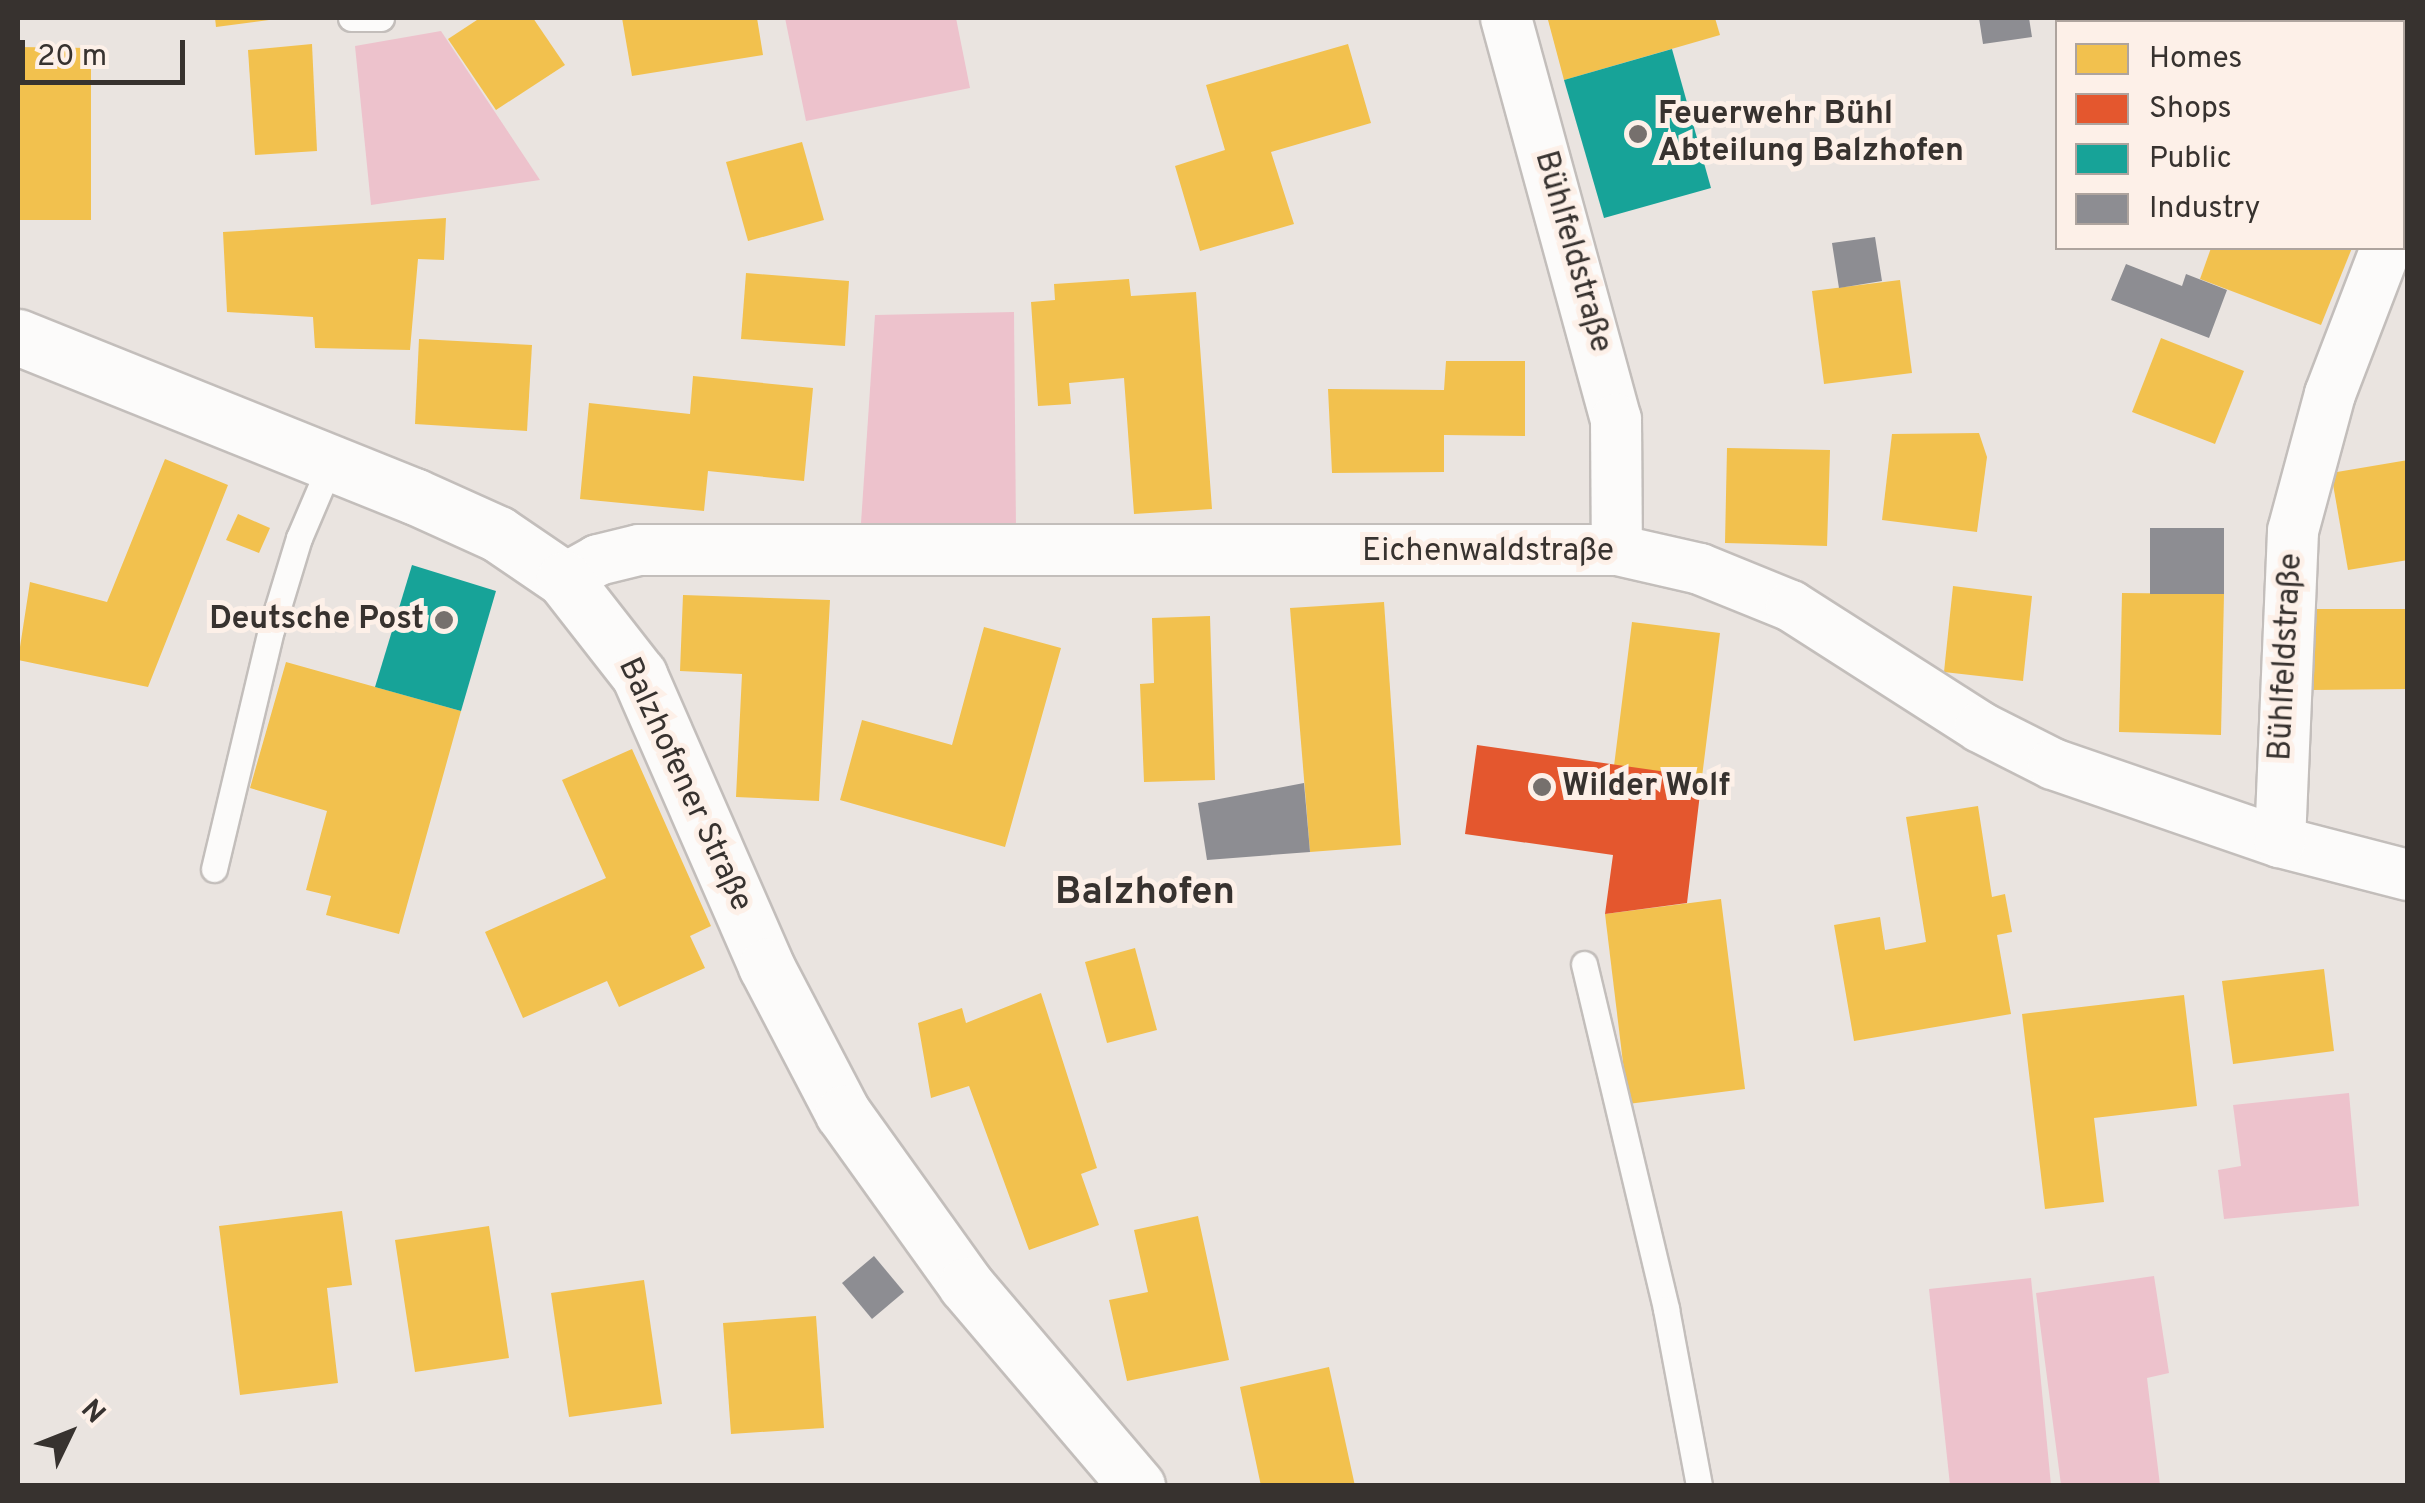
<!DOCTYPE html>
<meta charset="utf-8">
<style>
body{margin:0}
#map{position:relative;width:2425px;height:1503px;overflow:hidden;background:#eae4e0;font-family:Overpass,sans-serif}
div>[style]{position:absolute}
.green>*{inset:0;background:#edc2cc}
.homes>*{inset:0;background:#f2c14e}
.shops>*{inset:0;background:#e4572e}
.public>*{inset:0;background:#17a398}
.industry>*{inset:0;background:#8d8d92}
.roads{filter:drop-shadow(2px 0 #c3bebb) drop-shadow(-2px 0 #c3bebb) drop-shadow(0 2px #c3bebb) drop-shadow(0 -2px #c3bebb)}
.service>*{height:25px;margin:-12.5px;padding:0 12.5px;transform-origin:12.5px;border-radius:12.5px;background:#fcfbfa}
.minor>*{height:50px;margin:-25px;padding:0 25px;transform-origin:25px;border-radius:25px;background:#fcfbfa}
.tertiary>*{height:55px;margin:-27.5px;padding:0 27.5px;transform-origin:27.5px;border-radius:27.5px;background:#fcfbfa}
.dots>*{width:28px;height:28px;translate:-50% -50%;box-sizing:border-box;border:5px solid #fdf0e8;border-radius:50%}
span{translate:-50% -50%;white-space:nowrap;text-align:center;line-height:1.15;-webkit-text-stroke:10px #fdf0e8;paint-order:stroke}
.poi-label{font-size:32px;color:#37322f;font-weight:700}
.left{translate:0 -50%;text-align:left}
.right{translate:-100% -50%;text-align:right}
.street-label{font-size:32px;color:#37322f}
.quarter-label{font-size:38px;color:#37322f;font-weight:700}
.frame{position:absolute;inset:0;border:20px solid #37322f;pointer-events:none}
.legend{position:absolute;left:2055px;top:20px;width:350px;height:230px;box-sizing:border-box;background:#fdf0e8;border:2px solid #aea49e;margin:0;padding:12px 18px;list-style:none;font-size:30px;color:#37322f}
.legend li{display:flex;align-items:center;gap:20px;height:50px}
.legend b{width:50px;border:2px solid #aea49e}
.north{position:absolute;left:20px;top:1383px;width:100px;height:100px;-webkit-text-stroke:8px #fdf0e8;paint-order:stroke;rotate:47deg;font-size:28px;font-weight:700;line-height:40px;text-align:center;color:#37322f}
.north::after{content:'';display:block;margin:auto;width:35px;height:45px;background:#37322f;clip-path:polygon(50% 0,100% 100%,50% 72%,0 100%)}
.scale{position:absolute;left:20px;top:40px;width:165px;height:45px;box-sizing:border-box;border:5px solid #37322f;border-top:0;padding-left:12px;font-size:30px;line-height:35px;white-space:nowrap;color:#37322f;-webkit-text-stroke:8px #fdf0e8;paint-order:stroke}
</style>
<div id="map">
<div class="green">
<i style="clip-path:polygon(785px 18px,956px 18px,970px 88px,806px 121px)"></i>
<i style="clip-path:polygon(441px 31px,540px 180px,371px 205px,355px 46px)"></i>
<i style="clip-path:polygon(1014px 312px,1016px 529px,861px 523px,875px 315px)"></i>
<i style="clip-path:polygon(2349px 1093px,2359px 1206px,2224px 1219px,2218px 1170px,2241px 1166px,2233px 1105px)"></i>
<i style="clip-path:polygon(2154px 1276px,2169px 1373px,2147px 1378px,2160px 1485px,2061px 1485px,2036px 1293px)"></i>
<i style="clip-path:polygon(2031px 1278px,2051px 1485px,1950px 1485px,1929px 1289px)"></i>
</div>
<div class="homes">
<i style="clip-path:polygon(215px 18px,269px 18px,269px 20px,216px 27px)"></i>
<i style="clip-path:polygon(480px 18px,533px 18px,565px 65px,496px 110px,448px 39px)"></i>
<i style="clip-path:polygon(622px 18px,757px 18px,763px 55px,632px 76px)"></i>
<i style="clip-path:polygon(1558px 18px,1715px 18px,1720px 35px,1564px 80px,1548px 20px)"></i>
<i style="clip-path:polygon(312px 44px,317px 151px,255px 155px,248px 50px)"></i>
<i style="clip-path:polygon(1348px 44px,1371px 123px,1271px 152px,1294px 224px,1200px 251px,1175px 166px,1225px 150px,1206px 85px)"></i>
<i style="clip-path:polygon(18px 47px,91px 48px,91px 220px,18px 220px)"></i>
<i style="clip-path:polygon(802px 142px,824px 220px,748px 241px,726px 162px)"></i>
<i style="clip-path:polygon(446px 218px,444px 260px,418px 259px,410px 350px,315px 348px,313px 317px,227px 312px,223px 232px)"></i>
<i style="clip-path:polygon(2211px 248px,2352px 248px,2321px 325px,2200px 279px)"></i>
<i style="clip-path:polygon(746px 273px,849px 281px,845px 346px,741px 339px)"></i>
<i style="clip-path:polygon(1129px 279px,1131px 296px,1196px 292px,1212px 509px,1134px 514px,1124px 378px,1069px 383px,1071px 404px,1038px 406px,1031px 302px,1055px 300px,1054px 284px)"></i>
<i style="clip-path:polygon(1900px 280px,1912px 373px,1824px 384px,1812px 291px)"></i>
<i style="clip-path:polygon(2161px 338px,2244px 371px,2215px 444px,2132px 412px)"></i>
<i style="clip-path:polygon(419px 339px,532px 345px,527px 431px,415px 424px)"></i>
<i style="clip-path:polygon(1446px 361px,1525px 361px,1525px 436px,1444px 435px,1444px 472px,1332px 473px,1328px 389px,1444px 390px)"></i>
<i style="clip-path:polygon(693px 376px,813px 388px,804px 481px,708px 471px,704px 511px,580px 499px,589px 403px,690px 414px)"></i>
<i style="clip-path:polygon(1979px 433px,1987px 457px,1977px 532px,1882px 520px,1892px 434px)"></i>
<i style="clip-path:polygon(1727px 448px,1830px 450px,1827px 546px,1725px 543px)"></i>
<i style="clip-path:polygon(165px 459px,228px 485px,148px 687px,18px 660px,30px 582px,107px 602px)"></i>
<i style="clip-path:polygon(2408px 460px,2408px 560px,2348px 570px,2331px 473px)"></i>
<i style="clip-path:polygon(238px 514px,270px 528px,259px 553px,226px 540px)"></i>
<i style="clip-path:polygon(1953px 586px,2032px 596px,2023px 681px,1944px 672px)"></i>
<i style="clip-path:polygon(2122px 593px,2224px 594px,2221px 735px,2119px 732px)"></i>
<i style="clip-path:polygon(683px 595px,830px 600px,819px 801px,736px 797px,742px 674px,680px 671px)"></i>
<i style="clip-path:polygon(1384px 602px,1401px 845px,1310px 852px,1290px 608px)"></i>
<i style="clip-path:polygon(2310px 609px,2408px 609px,2408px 689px,2311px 690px)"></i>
<i style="clip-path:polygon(1210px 616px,1215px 780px,1144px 782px,1140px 684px,1154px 683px,1152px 618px)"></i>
<i style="clip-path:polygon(1632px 622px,1720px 633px,1702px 777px,1614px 766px)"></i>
<i style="clip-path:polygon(984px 627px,1061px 648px,1005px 847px,840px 800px,862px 720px,952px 745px)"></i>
<i style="clip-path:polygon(286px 662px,461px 711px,399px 934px,326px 915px,331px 896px,306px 890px,327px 811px,250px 788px)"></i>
<i style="clip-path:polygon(632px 749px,711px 926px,690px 936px,705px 968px,619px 1007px,607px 981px,523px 1018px,485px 932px,606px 878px,562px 780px)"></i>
<i style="clip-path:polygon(1978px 806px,1992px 897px,2005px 894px,2012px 932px,1997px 935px,2011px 1014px,1854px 1041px,1834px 925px,1880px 917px,1885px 950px,1926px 942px,1906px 817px)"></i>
<i style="clip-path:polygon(1721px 899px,1745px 1089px,1628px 1104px,1605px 914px)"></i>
<i style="clip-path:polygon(1135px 948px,1157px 1030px,1107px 1043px,1085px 962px)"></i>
<i style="clip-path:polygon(2324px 969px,2334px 1051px,2233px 1064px,2222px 981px)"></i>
<i style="clip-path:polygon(1041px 993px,1097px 1168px,1081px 1174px,1099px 1225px,1029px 1250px,969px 1086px,931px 1098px,918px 1023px,962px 1008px,966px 1023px)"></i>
<i style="clip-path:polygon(2184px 995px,2197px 1106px,2094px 1118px,2104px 1202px,2045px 1209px,2022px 1014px)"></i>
<i style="clip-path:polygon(342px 1211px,352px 1285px,327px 1288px,338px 1383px,240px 1395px,219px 1226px)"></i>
<i style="clip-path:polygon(1198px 1216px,1229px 1360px,1127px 1381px,1109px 1300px,1148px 1292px,1134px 1230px)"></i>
<i style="clip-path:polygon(489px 1226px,509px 1358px,415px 1372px,395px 1240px)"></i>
<i style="clip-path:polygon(644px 1280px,662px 1404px,569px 1417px,551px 1293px)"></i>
<i style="clip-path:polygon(816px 1316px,824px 1428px,731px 1434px,723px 1323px)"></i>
<i style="clip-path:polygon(1329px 1367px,1355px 1486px,1261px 1486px,1240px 1387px)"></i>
</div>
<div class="shops">
<i style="clip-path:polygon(1477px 745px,1702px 777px,1687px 903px,1605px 914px,1613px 855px,1465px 834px)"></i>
</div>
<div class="public">
<i style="clip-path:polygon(1672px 49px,1711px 188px,1604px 218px,1564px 80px)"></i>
<i style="clip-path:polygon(412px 565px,496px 591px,461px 711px,375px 687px)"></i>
</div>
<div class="industry">
<i style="clip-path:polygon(1979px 18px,2029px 18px,2032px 37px,1983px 44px)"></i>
<i style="clip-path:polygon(1875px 237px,1882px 281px,1839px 288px,1832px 243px)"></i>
<i style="clip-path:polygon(2126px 264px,2182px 286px,2186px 274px,2227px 290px,2209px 338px,2111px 300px)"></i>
<i style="clip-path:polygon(2150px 528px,2224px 528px,2224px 594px,2150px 594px)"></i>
<i style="clip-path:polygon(1304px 783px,1310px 852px,1207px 860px,1198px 803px)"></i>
<i style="clip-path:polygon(874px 1256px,904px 1292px,872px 1319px,842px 1283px)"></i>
</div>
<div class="roads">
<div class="service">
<i style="left:351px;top:18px;width:30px"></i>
<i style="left:214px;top:869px;width:246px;rotate:-76.6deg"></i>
<i style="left:271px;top:630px;width:96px;rotate:-73.1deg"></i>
<i style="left:299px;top:538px;width:82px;rotate:-66.9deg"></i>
<i style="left:1584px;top:964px;width:355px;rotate:76.6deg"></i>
<i style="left:1666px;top:1309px;width:180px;rotate:79.4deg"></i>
</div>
<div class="minor">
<i style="left:1506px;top:18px;width:416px;rotate:74.7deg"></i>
<i style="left:1616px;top:419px;width:131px;rotate:89.6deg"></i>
<i style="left:2402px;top:205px;width:14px;rotate:-65deg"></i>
<i style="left:564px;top:579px;width:39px;rotate:-29deg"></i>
<i style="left:598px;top:560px;width:42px;rotate:-13.7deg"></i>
<i style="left:639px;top:550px;width:978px"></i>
<i style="left:1617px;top:550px;width:85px;rotate:12.9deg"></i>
<i style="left:1700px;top:569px;width:98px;rotate:22.1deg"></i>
<i style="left:1791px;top:606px;width:224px;rotate:32.6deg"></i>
<i style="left:1980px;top:727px;width:82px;rotate:26.9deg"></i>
<i style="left:2053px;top:764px;width:240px;rotate:19deg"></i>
<i style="left:2280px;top:842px;width:132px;rotate:14.5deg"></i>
<i style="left:2280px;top:842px;width:311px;rotate:-87.6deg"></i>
<i style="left:2293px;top:531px;width:142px;rotate:-74.9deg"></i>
<i style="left:2330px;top:394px;width:156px;rotate:-69deg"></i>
</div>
<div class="tertiary">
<i style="left:18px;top:337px;width:427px;rotate:21.9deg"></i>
<i style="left:414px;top:496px;width:92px;rotate:24.3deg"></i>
<i style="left:498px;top:534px;width:80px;rotate:34.3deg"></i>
<i style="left:564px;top:579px;width:122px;rotate:52deg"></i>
<i style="left:639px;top:675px;width:318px;rotate:66.4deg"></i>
<i style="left:766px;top:966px;width:166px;rotate:62.4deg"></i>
<i style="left:843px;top:1113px;width:211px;rotate:54.4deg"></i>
<i style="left:966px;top:1285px;width:264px;rotate:49.6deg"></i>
</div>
</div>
<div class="dots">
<i style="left:1638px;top:134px;background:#76706d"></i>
<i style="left:444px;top:620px;background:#76706d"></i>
<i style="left:1542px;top:787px;background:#76706d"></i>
</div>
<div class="poi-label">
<span class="left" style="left:1658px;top:134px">Feuerwehr Bühl<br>Abteilung Balzhofen</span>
<span class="right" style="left:424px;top:620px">Deutsche Post</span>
<span class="left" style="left:1562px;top:787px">Wilder Wolf</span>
</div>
<div class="street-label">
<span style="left:1572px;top:252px;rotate:74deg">Bühlfeldstraße</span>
<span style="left:1488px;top:552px">Eichenwaldstraße</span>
<span style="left:2287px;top:657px;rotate:-87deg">Bühlfeldstraße</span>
<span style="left:684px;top:785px;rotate:65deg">Balzhofener Straße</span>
</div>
<div class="quarter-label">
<span style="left:1145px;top:894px">Balzhofen</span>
</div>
<div class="frame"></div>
<ul class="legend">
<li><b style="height:28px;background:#f2c14e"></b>Homes</li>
<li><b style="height:28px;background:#e4572e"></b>Shops</li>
<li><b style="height:28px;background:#17a398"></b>Public</li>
<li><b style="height:28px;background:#8d8d92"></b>Industry</li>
</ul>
<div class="north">N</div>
<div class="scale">20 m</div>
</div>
